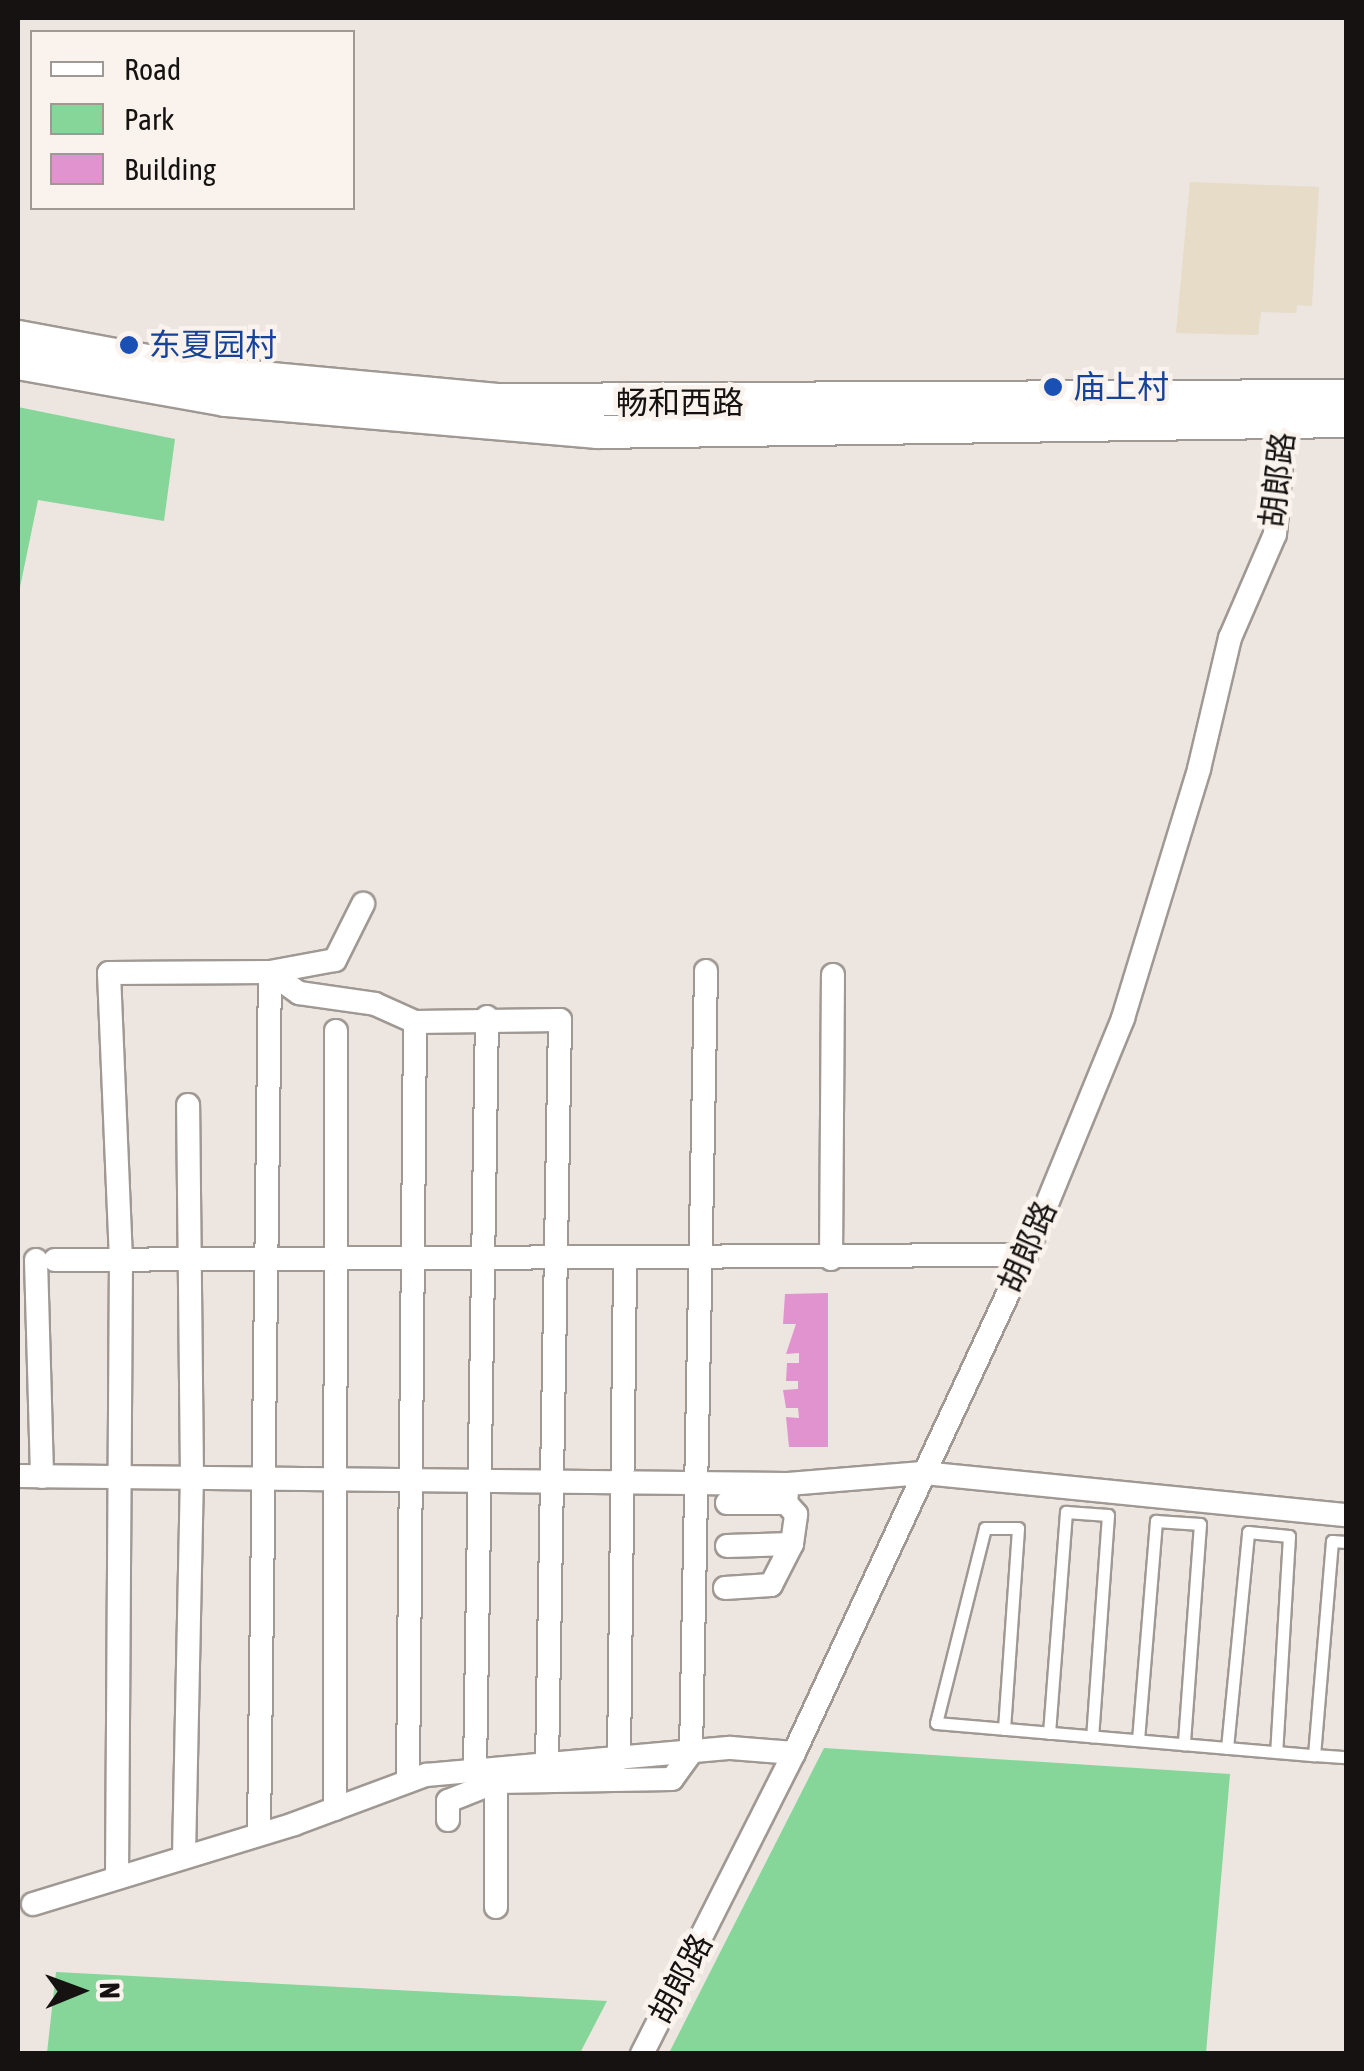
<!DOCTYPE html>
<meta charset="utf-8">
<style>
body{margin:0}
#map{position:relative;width:1364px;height:2071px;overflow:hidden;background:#ece5e0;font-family:"Asap Condensed","Noto Sans SC",sans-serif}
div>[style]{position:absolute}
.commercial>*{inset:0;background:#e6dcc7}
.green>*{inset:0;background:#86d599}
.building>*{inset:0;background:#e193cf}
.roads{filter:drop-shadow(2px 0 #9f9893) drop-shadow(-2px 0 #9f9893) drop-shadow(0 2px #9f9893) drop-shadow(0 -2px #9f9893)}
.lane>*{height:11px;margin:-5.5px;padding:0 5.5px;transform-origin:5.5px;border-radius:5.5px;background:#fff}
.street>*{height:22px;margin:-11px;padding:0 11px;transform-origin:11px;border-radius:11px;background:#fff}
.secondary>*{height:32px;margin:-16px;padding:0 16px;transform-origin:16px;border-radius:16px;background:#fff}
.dots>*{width:28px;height:28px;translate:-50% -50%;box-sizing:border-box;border:5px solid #faf3ed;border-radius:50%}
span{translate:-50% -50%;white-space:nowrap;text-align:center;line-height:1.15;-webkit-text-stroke:9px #faf3ed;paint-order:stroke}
.transit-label{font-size:32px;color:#164399}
.left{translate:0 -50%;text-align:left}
.street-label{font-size:32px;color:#151211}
.frame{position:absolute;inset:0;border:20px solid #151211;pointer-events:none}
.legend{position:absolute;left:30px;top:30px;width:325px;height:180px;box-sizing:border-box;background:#faf3ed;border:2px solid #9e9995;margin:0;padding:12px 18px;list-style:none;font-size:30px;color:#151211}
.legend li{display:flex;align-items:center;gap:20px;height:50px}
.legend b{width:50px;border:2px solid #9e9995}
.north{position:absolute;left:30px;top:1941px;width:100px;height:100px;-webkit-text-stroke:8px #faf3ed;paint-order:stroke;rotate:89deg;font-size:28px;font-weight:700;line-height:40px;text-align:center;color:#151211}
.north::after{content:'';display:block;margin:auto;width:35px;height:45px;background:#151211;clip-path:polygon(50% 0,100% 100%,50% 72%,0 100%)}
</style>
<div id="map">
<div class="commercial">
<i style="clip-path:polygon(1190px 182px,1319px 187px,1312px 306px,1297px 305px,1296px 313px,1261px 312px,1258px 335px,1176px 333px)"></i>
</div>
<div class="green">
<i style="clip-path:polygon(18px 407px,175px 439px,164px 521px,38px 500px,18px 597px)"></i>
<i style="clip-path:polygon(824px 1748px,1230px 1774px,1206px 2053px,669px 2053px)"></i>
<i style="clip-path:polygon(56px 1972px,607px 2001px,580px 2053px,47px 2053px)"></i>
</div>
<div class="building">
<i style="clip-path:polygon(828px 1293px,828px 1447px,789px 1447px,786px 1417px,799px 1418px,798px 1408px,786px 1408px,783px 1390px,798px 1389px,798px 1381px,786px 1381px,787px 1363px,799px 1363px,799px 1353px,786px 1354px,796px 1324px,783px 1324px,785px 1294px)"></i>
</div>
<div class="roads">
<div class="lane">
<i style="left:1346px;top:1542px;width:14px;rotate:-176deg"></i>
<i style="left:1332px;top:1541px;width:215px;rotate:94.8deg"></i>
<i style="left:1314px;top:1755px;width:32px;rotate:4deg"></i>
<i style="left:1004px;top:1729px;width:201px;rotate:-86deg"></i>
<i style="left:1018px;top:1528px;width:33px;rotate:180deg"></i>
<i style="left:985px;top:1528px;width:201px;rotate:104.1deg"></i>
<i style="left:936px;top:1723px;width:341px;rotate:4.9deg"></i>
<i style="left:1276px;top:1752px;width:38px;rotate:5deg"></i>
<i style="left:1049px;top:1733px;width:222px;rotate:-85.6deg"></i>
<i style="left:1066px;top:1512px;width:42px;rotate:4.1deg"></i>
<i style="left:1108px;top:1515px;width:222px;rotate:94.1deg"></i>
<i style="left:1138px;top:1740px;width:220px;rotate:-85.3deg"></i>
<i style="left:1156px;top:1521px;width:44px;rotate:3.9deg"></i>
<i style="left:1200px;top:1524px;width:221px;rotate:94.2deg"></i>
<i style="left:1227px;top:1748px;width:217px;rotate:-84.4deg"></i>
<i style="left:1248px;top:1532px;width:41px;rotate:5.6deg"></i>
<i style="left:1289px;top:1536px;width:216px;rotate:93.4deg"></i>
</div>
<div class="street">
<i style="left:270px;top:972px;width:36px;rotate:36deg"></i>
<i style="left:299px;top:993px;width:77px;rotate:8.2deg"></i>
<i style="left:375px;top:1004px;width:44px;rotate:24.2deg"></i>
<i style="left:415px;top:1022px;width:145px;rotate:-0.8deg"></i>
<i style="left:560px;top:1020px;width:744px;rotate:91deg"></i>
<i style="left:831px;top:1259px;width:284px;rotate:-89.6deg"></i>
<i style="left:36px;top:1260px;width:217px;rotate:88.4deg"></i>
<i style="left:55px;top:1260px;width:971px;rotate:-0.3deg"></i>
<i style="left:18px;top:1476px;width:770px;rotate:0.6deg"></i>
<i style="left:788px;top:1484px;width:135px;rotate:-4.7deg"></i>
<i style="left:923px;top:1473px;width:425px;rotate:5.7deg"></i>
<i style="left:727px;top:1503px;width:59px"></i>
<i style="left:786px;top:1503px;width:11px;rotate:-85deg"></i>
<i style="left:727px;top:1546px;width:65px;rotate:-1.8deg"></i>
<i style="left:792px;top:1544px;width:30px;rotate:-82deg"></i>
<i style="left:796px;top:1514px;width:15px;rotate:-132deg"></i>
<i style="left:725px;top:1588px;width:46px;rotate:-3.7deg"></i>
<i style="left:771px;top:1585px;width:46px;rotate:-62.9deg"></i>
<i style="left:619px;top:1759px;width:499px;rotate:-89.3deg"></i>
<i style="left:475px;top:1771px;width:754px;rotate:-89.09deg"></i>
<i style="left:408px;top:1781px;width:759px;rotate:-89.47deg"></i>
<i style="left:335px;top:1809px;width:778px;rotate:-89.93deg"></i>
<i style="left:448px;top:1820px;width:19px;rotate:-90deg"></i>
<i style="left:448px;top:1801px;width:52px;rotate:-21.6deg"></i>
<i style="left:496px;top:1782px;width:176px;rotate:-1deg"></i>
<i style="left:672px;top:1779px;width:32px;rotate:-54deg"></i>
<i style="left:691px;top:1753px;width:782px;rotate:-88.9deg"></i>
<i style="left:259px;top:1834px;width:862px;rotate:-89.27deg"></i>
<i style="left:184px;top:1856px;width:378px;rotate:-88.8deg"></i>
<i style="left:192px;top:1478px;width:373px;rotate:-90.6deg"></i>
<i style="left:117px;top:1877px;width:617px;rotate:-89.63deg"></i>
<i style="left:121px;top:1260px;width:287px;rotate:-92.4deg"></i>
<i style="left:109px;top:973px;width:161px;rotate:-0.4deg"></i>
<i style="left:270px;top:972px;width:66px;rotate:-10.5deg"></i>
<i style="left:335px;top:960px;width:63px;rotate:-63.4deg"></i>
<i style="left:33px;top:1904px;width:273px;rotate:-17deg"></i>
<i style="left:294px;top:1824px;width:141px;rotate:-20.4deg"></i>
<i style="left:426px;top:1775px;width:306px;rotate:-5.1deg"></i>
<i style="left:731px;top:1748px;width:63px;rotate:4.5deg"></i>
<i style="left:496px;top:1907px;width:125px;rotate:-90deg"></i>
<i style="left:642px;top:2054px;width:337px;rotate:-63.2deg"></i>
<i style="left:794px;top:1753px;width:549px;rotate:-65.02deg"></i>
<i style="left:1026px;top:1255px;width:256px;rotate:-67.7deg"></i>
<i style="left:1123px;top:1018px;width:260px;rotate:-73deg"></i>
<i style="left:1199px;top:769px;width:135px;rotate:-76.7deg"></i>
<i style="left:1230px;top:638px;width:113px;rotate:-66.6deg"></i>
<i style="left:1275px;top:534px;width:124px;rotate:-84.9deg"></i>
</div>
<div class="secondary">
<i style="left:18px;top:337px;width:203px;rotate:10.5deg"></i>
<i style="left:218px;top:374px;width:283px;rotate:5.3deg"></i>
<i style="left:500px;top:400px;width:846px;rotate:-0.27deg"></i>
<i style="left:18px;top:363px;width:210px;rotate:10.1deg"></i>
<i style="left:225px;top:400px;width:373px;rotate:4.9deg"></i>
<i style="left:597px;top:432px;width:749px;rotate:-0.84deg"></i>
</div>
</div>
<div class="dots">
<i style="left:129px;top:345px;background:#1a4fb4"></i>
<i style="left:1053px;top:387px;background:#1a4fb4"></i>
</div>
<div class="transit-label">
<span class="left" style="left:149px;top:345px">东夏园村</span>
<span class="left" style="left:1073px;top:387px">庙上村</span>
</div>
<div class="street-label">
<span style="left:680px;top:403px">畅和西路</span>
<span style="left:1278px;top:480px;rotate:-83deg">胡郎路</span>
<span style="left:1028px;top:1247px;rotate:-66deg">胡郎路</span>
<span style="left:681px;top:1979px;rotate:-62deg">胡郎路</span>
</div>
<div class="frame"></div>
<ul class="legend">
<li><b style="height:12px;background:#fff"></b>Road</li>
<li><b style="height:28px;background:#86d599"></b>Park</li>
<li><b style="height:28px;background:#e193cf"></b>Building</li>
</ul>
<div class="north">N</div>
</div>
